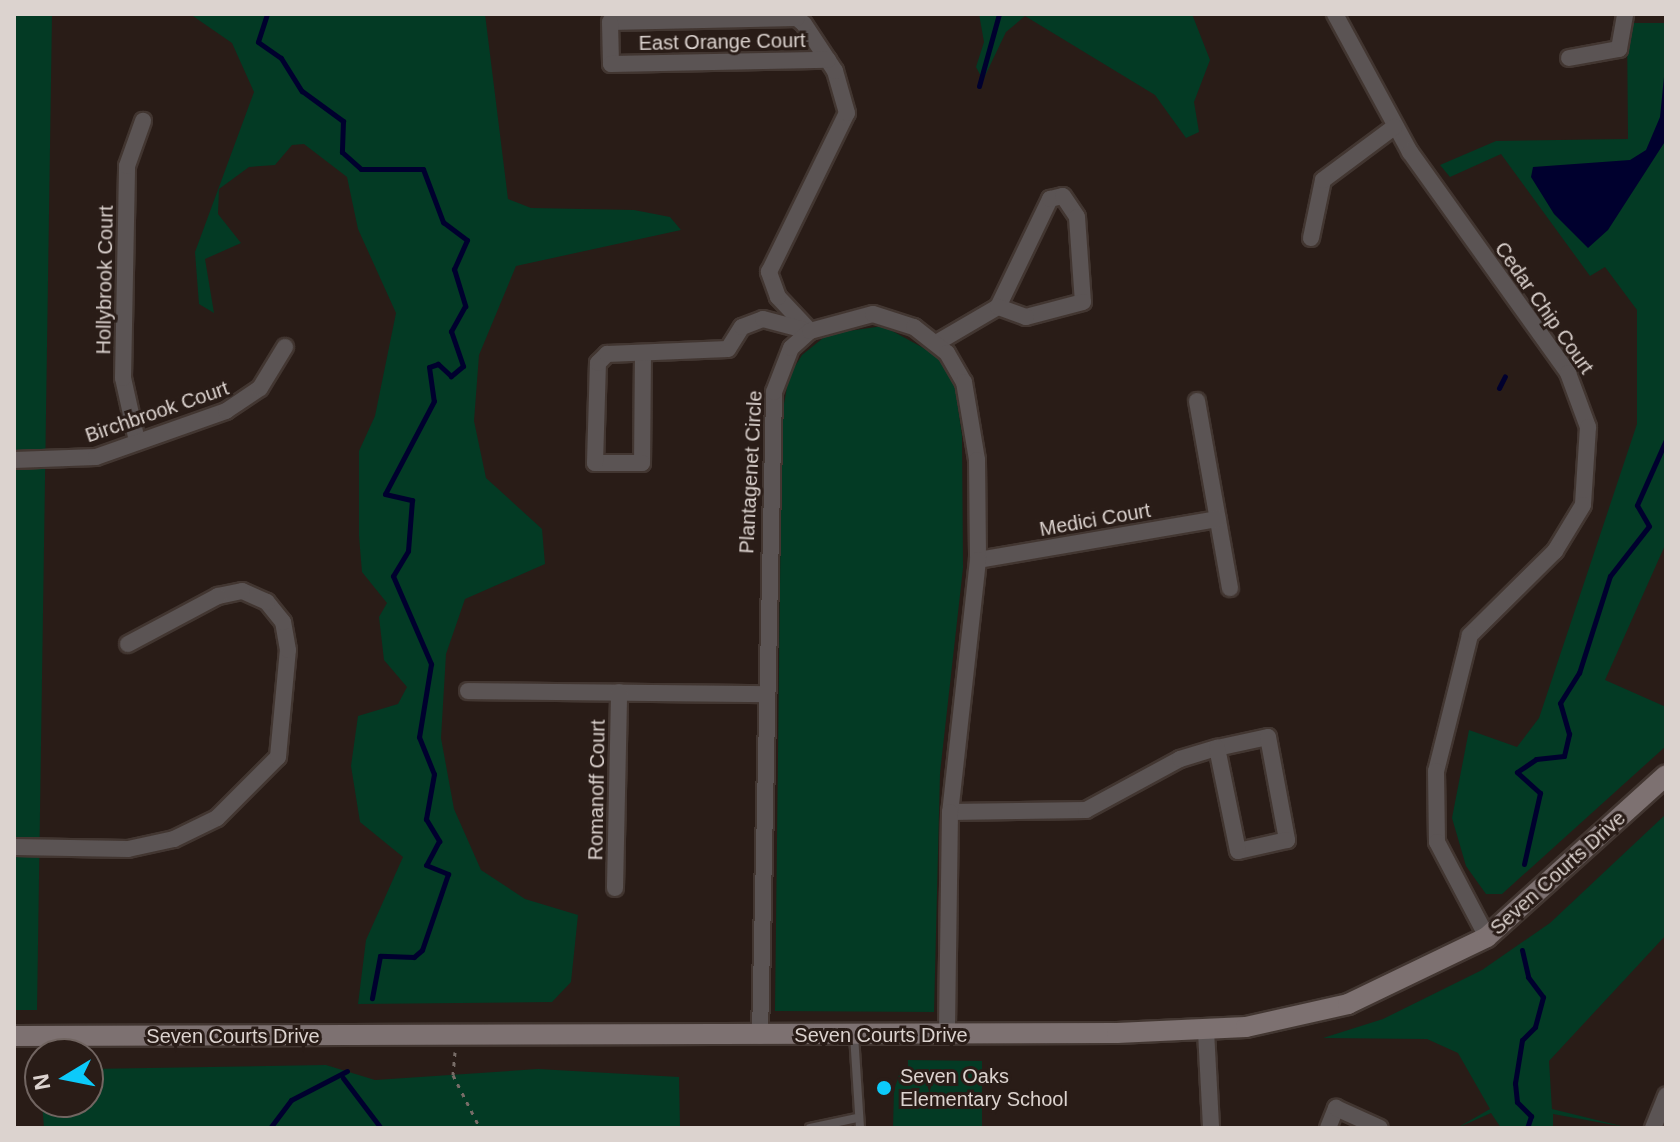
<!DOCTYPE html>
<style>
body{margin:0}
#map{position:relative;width:1680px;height:1142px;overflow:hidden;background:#291c17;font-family:Arial,sans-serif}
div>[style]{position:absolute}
.green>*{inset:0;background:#033a24}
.water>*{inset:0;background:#00002e}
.stream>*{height:5px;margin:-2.5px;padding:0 2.5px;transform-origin:2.5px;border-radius:2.5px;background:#00002e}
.path>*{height:3px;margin-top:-1.5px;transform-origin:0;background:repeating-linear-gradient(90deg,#776c67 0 4px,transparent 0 10px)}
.roads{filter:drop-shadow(2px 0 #423631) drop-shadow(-2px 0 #423631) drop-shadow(0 2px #423631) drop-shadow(0 -2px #423631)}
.lane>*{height:8px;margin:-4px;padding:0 4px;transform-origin:4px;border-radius:4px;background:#5b5454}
.street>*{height:16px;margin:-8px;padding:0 8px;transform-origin:8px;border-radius:8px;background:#5b5454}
.secondary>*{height:20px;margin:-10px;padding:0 10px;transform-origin:10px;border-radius:10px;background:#7d7171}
.dots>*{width:22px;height:22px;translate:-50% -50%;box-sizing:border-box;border:4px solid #291c17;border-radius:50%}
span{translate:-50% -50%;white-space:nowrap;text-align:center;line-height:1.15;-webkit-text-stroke:6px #291c17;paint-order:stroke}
.street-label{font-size:20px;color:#dcd3cf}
.poi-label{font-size:20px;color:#dcd3cf}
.left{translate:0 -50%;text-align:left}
.frame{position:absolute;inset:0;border:16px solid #dcd3cf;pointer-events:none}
.north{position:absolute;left:24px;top:1038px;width:80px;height:80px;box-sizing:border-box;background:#291c17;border:2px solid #716561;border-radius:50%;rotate:260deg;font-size:22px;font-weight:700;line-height:32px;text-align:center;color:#dcd3cf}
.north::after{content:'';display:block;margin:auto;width:28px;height:36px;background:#0ccafa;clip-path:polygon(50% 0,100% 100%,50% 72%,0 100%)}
</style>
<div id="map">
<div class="green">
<i style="clip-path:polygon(14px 14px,52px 14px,37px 1010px,14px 1010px)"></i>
<i style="clip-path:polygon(190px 14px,485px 14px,508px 199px,531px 208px,634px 210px,670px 217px,681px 230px,516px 266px,479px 355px,474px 421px,486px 478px,542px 529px,545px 564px,465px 599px,446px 654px,441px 738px,454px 809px,481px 870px,525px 899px,578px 915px,571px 982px,552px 1002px,358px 1004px,366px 940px,403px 857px,360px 822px,351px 766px,358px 716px,398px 704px,407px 687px,384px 660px,379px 617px,387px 603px,362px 572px,359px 536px,359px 451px,375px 416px,396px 313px,358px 229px,347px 177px,304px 144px,292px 145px,275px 165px,249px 167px,219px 189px,218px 214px,241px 243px,205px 259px,214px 313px,199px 304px,195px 252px,254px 92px,232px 43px)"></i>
<i style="clip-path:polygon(979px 14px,1192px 14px,1210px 60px,1194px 102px,1199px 132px,1186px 138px,1155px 95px,1025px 16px,1006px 32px,983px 80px,976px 67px,984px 42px)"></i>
<i style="clip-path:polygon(1627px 23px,1666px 23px,1666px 543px,1605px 680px,1666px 707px,1666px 746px,1502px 894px,1486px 894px,1466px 866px,1452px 818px,1469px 730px,1517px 747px,1539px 718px,1637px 424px,1637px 310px,1605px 267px,1590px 276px,1501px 154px,1450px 177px,1440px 165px,1496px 141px,1628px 139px)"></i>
<i style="clip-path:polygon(883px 326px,940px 357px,955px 386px,962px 436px,963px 568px,940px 773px,934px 1012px,775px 1011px,782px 415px,789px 376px,802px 355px,828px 334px)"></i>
<i style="clip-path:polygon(1666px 814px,1666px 935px,1549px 1061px,1552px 1109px,1625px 1127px,1553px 1114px,1553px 1128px,1501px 1128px,1491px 1113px,1457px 1128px,1490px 1109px,1458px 1053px,1427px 1039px,1323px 1038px,1383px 1019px,1482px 970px,1550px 923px)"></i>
<i style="clip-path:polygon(908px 1060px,982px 1061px,982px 1128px,893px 1128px,894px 1090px,899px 1075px,908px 1073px)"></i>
<i style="clip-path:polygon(326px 1065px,375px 1080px,538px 1069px,679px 1077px,680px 1128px,44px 1128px,42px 1102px,88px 1102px,88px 1069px)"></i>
</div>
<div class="water">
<i style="clip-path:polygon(1666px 57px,1666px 140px,1608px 230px,1588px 248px,1554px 214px,1531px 177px,1533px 167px,1630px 160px,1646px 150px,1660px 117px)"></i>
</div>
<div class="stream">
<i style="left:267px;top:14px;width:29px;rotate:108deg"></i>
<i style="left:258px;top:42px;width:28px;rotate:35deg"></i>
<i style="left:281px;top:58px;width:39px;rotate:58deg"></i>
<i style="left:302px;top:91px;width:51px;rotate:36.2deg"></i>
<i style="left:343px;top:121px;width:31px;rotate:92deg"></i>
<i style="left:342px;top:152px;width:25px;rotate:42deg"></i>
<i style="left:361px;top:169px;width:62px"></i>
<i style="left:423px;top:169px;width:57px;rotate:69.3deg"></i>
<i style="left:443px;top:222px;width:30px;rotate:37deg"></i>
<i style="left:467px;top:240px;width:32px;rotate:114deg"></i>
<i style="left:454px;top:269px;width:39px;rotate:73deg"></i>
<i style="left:465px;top:306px;width:29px;rotate:119deg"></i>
<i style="left:451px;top:331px;width:37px;rotate:71deg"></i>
<i style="left:463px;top:366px;width:16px;rotate:140deg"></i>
<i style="left:451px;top:376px;width:18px;rotate:-137deg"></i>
<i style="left:438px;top:364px;width:9px;rotate:162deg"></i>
<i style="left:429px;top:367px;width:34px;rotate:82deg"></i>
<i style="left:434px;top:401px;width:105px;rotate:117.8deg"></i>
<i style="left:385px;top:494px;width:28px;rotate:13deg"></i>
<i style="left:412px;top:500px;width:51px;rotate:94.5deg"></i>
<i style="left:408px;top:551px;width:29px;rotate:121deg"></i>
<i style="left:393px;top:576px;width:96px;rotate:66.6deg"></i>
<i style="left:431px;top:664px;width:74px;rotate:99.3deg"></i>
<i style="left:419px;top:737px;width:40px;rotate:68deg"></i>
<i style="left:434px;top:774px;width:46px;rotate:100.1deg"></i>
<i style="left:426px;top:819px;width:26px;rotate:59deg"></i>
<i style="left:439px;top:841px;width:27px;rotate:118deg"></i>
<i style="left:426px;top:865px;width:24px;rotate:22deg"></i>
<i style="left:448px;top:874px;width:80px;rotate:108.9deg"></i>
<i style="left:422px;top:950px;width:11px;rotate:139deg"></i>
<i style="left:414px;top:957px;width:34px;rotate:-178deg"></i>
<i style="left:380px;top:956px;width:43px;rotate:100.8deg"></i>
<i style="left:979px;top:86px;width:75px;rotate:-74.5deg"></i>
<i style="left:1499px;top:388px;width:13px;rotate:-63deg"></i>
<i style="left:1524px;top:864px;width:73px;rotate:-77.3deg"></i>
<i style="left:1540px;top:793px;width:31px;rotate:-138deg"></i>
<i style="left:1517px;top:772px;width:23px;rotate:-34deg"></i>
<i style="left:1536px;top:759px;width:28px;rotate:-6deg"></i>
<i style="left:1564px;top:756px;width:23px;rotate:-77deg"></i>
<i style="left:1569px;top:734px;width:32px;rotate:-106deg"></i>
<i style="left:1560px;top:703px;width:36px;rotate:-58deg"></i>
<i style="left:1579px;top:673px;width:102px;rotate:-72.3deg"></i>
<i style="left:1610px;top:576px;width:63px;rotate:-52deg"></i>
<i style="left:1649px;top:526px;width:24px;rotate:-120deg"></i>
<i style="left:1637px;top:505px;width:71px;rotate:-66deg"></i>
<i style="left:1522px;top:950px;width:28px;rotate:77deg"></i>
<i style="left:1528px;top:977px;width:25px;rotate:53deg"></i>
<i style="left:1543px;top:997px;width:31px;rotate:105deg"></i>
<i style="left:1535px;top:1027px;width:18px;rotate:135deg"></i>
<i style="left:1522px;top:1040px;width:44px;rotate:99.2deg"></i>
<i style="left:1515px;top:1083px;width:19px;rotate:84deg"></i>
<i style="left:1517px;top:1102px;width:20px;rotate:45deg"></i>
<i style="left:1531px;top:1116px;width:13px;rotate:108deg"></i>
<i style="left:343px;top:1078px;width:63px;rotate:52.8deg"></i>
<i style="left:270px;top:1128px;width:35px;rotate:-53deg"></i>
<i style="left:291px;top:1100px;width:63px;rotate:-27.4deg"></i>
</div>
<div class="path">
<i style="left:455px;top:1052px;width:23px;rotate:95deg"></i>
<i style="left:453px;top:1075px;width:59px;rotate:63deg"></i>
</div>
<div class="roads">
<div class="lane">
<i style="left:854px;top:1035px;width:93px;rotate:86.3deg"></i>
<i style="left:810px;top:1128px;width:48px;rotate:-12deg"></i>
</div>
<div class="street">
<i style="left:1335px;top:14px;width:157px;rotate:61.5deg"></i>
<i style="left:1410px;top:152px;width:272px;rotate:54.4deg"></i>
<i style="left:1568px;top:373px;width:58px;rotate:69.7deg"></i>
<i style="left:1588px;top:427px;width:78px;rotate:93.7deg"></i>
<i style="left:1583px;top:505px;width:54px;rotate:121.3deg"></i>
<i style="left:1555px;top:551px;width:120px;rotate:135.3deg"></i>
<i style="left:1470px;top:635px;width:140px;rotate:104deg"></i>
<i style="left:1436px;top:771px;width:71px;rotate:89.2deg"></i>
<i style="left:1437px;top:842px;width:107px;rotate:62.2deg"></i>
<i style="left:1569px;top:58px;width:51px;rotate:-10.2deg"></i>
<i style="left:1619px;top:49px;width:36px;rotate:-80deg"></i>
<i style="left:1311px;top:238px;width:59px;rotate:-78.3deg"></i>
<i style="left:1323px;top:180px;width:89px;rotate:-36.7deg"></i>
<i style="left:810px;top:331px;width:47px;rotate:-133.3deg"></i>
<i style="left:778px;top:297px;width:27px;rotate:-110deg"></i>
<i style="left:769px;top:272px;width:177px;rotate:-63.9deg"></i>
<i style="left:847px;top:113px;width:44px;rotate:-105.9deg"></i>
<i style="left:835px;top:71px;width:56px;rotate:-123.4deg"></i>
<i style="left:804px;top:24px;width:9px;rotate:-139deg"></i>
<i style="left:797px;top:18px;width:187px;rotate:178.8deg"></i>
<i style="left:610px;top:22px;width:42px;rotate:88.6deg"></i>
<i style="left:611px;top:64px;width:217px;rotate:-1.1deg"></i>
<i style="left:938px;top:342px;width:69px;rotate:-30.3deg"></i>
<i style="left:998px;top:307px;width:120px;rotate:-64.3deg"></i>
<i style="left:1050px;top:199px;width:13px;rotate:-13deg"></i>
<i style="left:1063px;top:196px;width:25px;rotate:56deg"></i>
<i style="left:1077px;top:217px;width:85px;rotate:86deg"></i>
<i style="left:1083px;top:302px;width:59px;rotate:165.3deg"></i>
<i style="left:1026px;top:317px;width:30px;rotate:-160deg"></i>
<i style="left:643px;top:353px;width:110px;rotate:90.5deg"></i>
<i style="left:642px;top:463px;width:47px;rotate:180deg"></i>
<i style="left:595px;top:463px;width:100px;rotate:-88.3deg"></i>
<i style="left:598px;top:363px;width:13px;rotate:-45deg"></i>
<i style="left:607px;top:354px;width:121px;rotate:-2.4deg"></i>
<i style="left:728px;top:349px;width:26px;rotate:-58deg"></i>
<i style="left:742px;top:327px;width:22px;rotate:-21deg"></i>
<i style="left:763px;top:319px;width:47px;rotate:14.9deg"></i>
<i style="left:1197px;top:401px;width:190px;rotate:80deg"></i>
<i style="left:137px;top:441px;width:65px;rotate:-102.5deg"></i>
<i style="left:123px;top:378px;width:212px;rotate:-88.9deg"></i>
<i style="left:127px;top:166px;width:48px;rotate:-70.4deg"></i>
<i style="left:14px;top:460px;width:82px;rotate:-2.1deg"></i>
<i style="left:96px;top:457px;width:138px;rotate:-19.5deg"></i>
<i style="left:226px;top:411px;width:41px;rotate:-34.1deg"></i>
<i style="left:260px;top:388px;width:48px;rotate:-58.6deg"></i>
<i style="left:978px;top:560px;width:243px;rotate:-9.7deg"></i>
<i style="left:468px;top:691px;width:296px;rotate:0.6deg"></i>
<i style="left:950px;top:812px;width:136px;rotate:-0.8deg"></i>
<i style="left:1086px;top:810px;width:107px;rotate:-28.5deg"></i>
<i style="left:1180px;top:759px;width:39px;rotate:-17deg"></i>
<i style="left:1217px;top:748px;width:52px;rotate:-12.2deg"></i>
<i style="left:1268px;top:737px;width:105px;rotate:79.5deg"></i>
<i style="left:1287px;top:840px;width:50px;rotate:167.3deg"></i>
<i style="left:1238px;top:851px;width:105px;rotate:-101.5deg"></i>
<i style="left:14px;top:847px;width:114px;rotate:1deg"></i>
<i style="left:128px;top:849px;width:47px;rotate:-12.3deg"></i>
<i style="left:174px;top:839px;width:48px;rotate:-26deg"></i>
<i style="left:217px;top:818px;width:86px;rotate:-45deg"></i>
<i style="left:278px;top:757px;width:107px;rotate:-84.7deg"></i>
<i style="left:288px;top:650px;width:28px;rotate:-100deg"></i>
<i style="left:283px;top:622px;width:26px;rotate:-129deg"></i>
<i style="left:267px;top:602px;width:27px;rotate:-156deg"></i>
<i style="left:242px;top:591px;width:25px;rotate:168deg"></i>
<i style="left:218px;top:596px;width:102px;rotate:151.9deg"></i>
<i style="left:615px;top:888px;width:196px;rotate:-88.8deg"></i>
<i style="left:1206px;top:1031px;width:97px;rotate:87deg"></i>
<i style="left:760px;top:1036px;width:644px;rotate:-88.75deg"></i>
<i style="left:774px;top:392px;width:47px;rotate:-68.9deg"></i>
<i style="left:791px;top:348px;width:25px;rotate:-42deg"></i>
<i style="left:810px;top:331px;width:65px;rotate:-15.1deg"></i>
<i style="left:873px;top:314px;width:43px;rotate:17.6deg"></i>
<i style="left:914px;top:327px;width:42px;rotate:38.2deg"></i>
<i style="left:947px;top:353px;width:34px;rotate:60deg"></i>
<i style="left:964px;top:382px;width:79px;rotate:80.5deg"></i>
<i style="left:977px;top:460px;width:100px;rotate:89.4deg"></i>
<i style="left:978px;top:560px;width:254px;rotate:96.3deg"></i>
<i style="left:950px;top:812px;width:222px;rotate:90.8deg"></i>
<i style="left:1328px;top:1128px;width:22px;rotate:-68deg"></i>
<i style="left:1336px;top:1108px;width:48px;rotate:24.4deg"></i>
<i style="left:1653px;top:1128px;width:35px;rotate:-68deg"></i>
</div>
<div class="secondary">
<i style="left:14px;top:1036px;width:1103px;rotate:-0.16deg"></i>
<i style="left:1117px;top:1033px;width:129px;rotate:-2.7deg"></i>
<i style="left:1246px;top:1027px;width:105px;rotate:-12.7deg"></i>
<i style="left:1348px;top:1004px;width:154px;rotate:-25.7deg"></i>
<i style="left:1487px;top:937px;width:241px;rotate:-42.1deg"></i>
</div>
</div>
<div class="dots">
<i style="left:884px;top:1088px;background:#0ccafa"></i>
</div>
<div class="street-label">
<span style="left:722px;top:42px;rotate:-1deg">East Orange Court</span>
<span style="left:105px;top:280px;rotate:-89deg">Hollybrook Court</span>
<span style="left:1544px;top:308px;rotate:55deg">Cedar Chip Court</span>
<span style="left:157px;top:412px;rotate:-19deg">Birchbrook Court</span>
<span style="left:751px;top:472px;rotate:-87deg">Plantagenet Circle</span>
<span style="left:1095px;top:520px;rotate:-10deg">Medici Court</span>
<span style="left:597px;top:790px;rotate:-89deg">Romanoff Court</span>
<span style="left:1558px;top:873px;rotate:-42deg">Seven Courts Drive</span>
<span style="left:881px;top:1035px">Seven Courts Drive</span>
<span style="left:233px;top:1036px">Seven Courts Drive</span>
</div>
<div class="poi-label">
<span class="left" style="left:900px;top:1088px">Seven Oaks<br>Elementary School</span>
</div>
<div class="frame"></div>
<div class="north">N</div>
</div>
